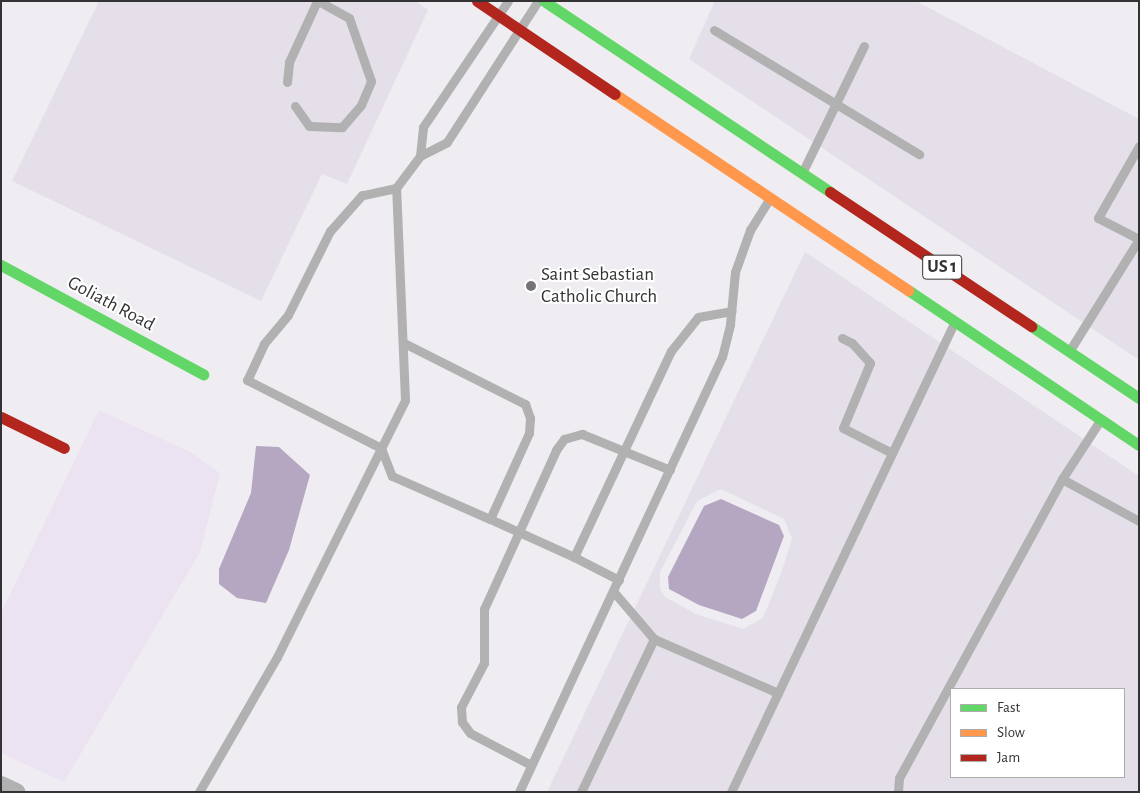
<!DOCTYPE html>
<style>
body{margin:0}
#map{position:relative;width:1140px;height:793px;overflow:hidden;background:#efedf1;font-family:"Alegreya Sans",sans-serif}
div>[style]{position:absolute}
.built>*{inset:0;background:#e4dfe8}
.green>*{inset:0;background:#ebe2f2}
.water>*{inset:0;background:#b5a7c1}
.lane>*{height:9px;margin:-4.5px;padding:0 4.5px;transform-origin:4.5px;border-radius:4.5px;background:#b1b1b1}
.street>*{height:18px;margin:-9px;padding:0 9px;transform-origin:9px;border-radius:9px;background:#b1b1b1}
.fast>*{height:11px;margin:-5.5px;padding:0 5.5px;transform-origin:5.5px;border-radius:5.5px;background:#63d668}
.slow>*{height:11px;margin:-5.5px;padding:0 5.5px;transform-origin:5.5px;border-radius:5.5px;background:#ff974d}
.jam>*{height:11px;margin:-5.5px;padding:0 5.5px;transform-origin:5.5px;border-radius:5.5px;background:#b3261e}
.dots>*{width:14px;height:14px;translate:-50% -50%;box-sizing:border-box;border:2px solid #fff;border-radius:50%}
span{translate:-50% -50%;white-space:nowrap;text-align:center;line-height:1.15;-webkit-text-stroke:4px #fff;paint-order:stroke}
.shield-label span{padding:1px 4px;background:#fff;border:1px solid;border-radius:4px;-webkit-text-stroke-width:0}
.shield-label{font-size:18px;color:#333234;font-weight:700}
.poi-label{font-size:19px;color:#333234}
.left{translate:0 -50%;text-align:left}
.street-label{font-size:19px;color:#333234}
.frame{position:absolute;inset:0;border:2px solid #333234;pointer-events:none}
.legend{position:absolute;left:950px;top:688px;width:175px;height:90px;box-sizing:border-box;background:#fff;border:1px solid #adadae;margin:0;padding:6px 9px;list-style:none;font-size:15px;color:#333234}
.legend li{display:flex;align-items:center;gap:10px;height:25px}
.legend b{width:25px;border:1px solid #adadae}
</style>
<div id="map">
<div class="built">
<i style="clip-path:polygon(99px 1px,415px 1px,428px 10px,347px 184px,322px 174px,261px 301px,12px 181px)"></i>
<i style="clip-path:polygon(715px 1px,916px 1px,1139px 119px,1139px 360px,689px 59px)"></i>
<i style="clip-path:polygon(evenodd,805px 252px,1139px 476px,1139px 792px,547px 792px,805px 252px,721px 489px,784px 519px,792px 538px,782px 571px,763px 618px,743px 629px,696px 614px,665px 597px,660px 589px,660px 572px,697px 501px,721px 489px,805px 252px,951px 689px,1124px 689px,1124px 777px,951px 777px,951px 689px)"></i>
</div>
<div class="green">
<i style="clip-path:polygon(99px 410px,190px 452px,220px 473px,200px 552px,64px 782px,1px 753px,1px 613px)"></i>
</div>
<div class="water">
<i style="clip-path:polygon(256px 446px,279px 447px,310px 475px,289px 550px,266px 603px,237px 598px,219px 584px,219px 569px,251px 493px)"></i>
<i style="clip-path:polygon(721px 499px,779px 525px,784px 536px,756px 611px,742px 619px,699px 605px,669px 589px,668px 577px,704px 506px)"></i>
</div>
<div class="lane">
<i style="left:714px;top:30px;width:240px;rotate:31.2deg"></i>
<i style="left:287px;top:82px;width:20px;rotate:-84deg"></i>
<i style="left:289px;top:62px;width:67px;rotate:-65.3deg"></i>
<i style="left:295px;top:106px;width:24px;rotate:55deg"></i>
<i style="left:309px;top:126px;width:33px;rotate:2deg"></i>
<i style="left:342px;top:127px;width:29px;rotate:-49deg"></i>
<i style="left:361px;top:105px;width:26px;rotate:-67deg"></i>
<i style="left:371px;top:81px;width:67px;rotate:-109.2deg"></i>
<i style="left:349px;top:18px;width:35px;rotate:-151deg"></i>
<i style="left:1139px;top:146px;width:83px;rotate:119.7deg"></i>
<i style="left:1098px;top:218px;width:46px;rotate:27.1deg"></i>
<i style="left:420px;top:156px;width:29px;rotate:-84deg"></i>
<i style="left:423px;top:127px;width:152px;rotate:-56deg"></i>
<i style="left:803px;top:171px;width:139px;rotate:-64deg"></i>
<i style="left:396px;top:188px;width:35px;rotate:168deg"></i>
<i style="left:362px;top:195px;width:48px;rotate:131.6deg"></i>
<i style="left:330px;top:231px;width:94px;rotate:116.6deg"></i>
<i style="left:288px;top:315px;width:38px;rotate:130deg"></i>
<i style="left:264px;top:344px;width:40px;rotate:115deg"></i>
<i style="left:247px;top:380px;width:150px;rotate:26.9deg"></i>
<i style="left:381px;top:448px;width:30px;rotate:69deg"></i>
<i style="left:392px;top:476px;width:107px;rotate:23.7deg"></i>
<i style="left:842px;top:338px;width:11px;rotate:27deg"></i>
<i style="left:852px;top:343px;width:27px;rotate:48deg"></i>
<i style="left:870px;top:363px;width:70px;rotate:112.6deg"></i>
<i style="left:843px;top:428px;width:55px;rotate:27deg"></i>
<i style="left:404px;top:343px;width:136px;rotate:26.8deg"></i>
<i style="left:525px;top:404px;width:15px;rotate:70deg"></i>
<i style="left:530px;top:418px;width:15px;rotate:94deg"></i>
<i style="left:529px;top:433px;width:94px;rotate:114.4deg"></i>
<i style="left:490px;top:519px;width:92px;rotate:24.3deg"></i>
<i style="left:1070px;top:350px;width:131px;rotate:-58.1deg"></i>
<i style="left:1062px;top:479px;width:88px;rotate:28.6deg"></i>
<i style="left:619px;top:580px;width:51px;rotate:-152.9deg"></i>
<i style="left:574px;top:557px;width:228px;rotate:-64.8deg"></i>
<i style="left:671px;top:351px;width:43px;rotate:-51.5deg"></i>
<i style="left:698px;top:317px;width:34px;rotate:-10deg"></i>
<i style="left:654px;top:639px;width:135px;rotate:23.5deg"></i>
<i style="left:531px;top:765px;width:69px;rotate:-152.3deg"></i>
<i style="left:470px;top:733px;width:14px;rotate:-126deg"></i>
<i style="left:462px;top:722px;width:15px;rotate:-94deg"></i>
<i style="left:461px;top:707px;width:50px;rotate:-62.4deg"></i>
<i style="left:484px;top:663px;width:54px;rotate:-90deg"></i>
<i style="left:484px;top:609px;width:175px;rotate:-65.6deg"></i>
<i style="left:556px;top:450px;width:14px;rotate:-54deg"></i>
<i style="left:564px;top:439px;width:19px;rotate:-16deg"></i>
<i style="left:582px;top:434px;width:95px;rotate:22.2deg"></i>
<i style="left:199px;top:792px;width:156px;rotate:-60deg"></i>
<i style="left:277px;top:657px;width:287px;rotate:-63.5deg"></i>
<i style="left:405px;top:400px;width:212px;rotate:-92.4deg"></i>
<i style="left:396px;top:188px;width:40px;rotate:-53deg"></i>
<i style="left:420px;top:156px;width:30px;rotate:-27deg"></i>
<i style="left:447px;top:142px;width:168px;rotate:-57.2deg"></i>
<i style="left:519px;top:792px;width:480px;rotate:-65deg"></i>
<i style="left:722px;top:357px;width:34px;rotate:-76deg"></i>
<i style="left:730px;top:324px;width:52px;rotate:-84.5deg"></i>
<i style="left:735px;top:272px;width:45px;rotate:-70.3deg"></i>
<i style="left:750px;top:230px;width:34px;rotate:-58deg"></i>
<i style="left:581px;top:792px;width:170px;rotate:-64.5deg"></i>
<i style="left:654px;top:639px;width:63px;rotate:-130.5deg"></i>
<i style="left:731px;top:792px;width:517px;rotate:-64.57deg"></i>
<i style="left:898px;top:792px;width:14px;rotate:-86deg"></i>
<i style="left:899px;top:778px;width:341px;rotate:-61.4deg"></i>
<i style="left:1062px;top:479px;width:68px;rotate:-57deg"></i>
</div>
<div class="street">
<i style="left:1px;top:785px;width:17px;rotate:25deg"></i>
</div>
<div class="fast">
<i style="left:544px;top:1px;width:344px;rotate:33.7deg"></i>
<i style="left:1px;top:265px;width:230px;rotate:28.4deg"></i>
<i style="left:908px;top:290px;width:278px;rotate:33.9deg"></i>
<i style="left:1031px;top:326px;width:130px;rotate:33.7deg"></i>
</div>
<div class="slow">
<i style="left:615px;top:94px;width:353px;rotate:33.8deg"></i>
</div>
<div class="jam">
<i style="left:477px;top:1px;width:166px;rotate:34deg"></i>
<i style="left:830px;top:192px;width:242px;rotate:33.7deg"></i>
<i style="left:1px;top:417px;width:70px;rotate:26.2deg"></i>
</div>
<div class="dots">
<i style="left:531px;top:286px;background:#757376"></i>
</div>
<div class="shield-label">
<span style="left:942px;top:267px">US 1</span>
</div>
<div class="poi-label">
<span class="left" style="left:541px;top:286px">Saint Sebastian<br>Catholic Church</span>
</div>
<div class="street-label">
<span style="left:111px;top:304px;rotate:28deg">Goliath Road</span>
</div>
<div class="frame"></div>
<ul class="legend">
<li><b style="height:6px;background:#63d668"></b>Fast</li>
<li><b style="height:6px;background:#ff974d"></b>Slow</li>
<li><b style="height:6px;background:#b3261e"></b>Jam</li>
</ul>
</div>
